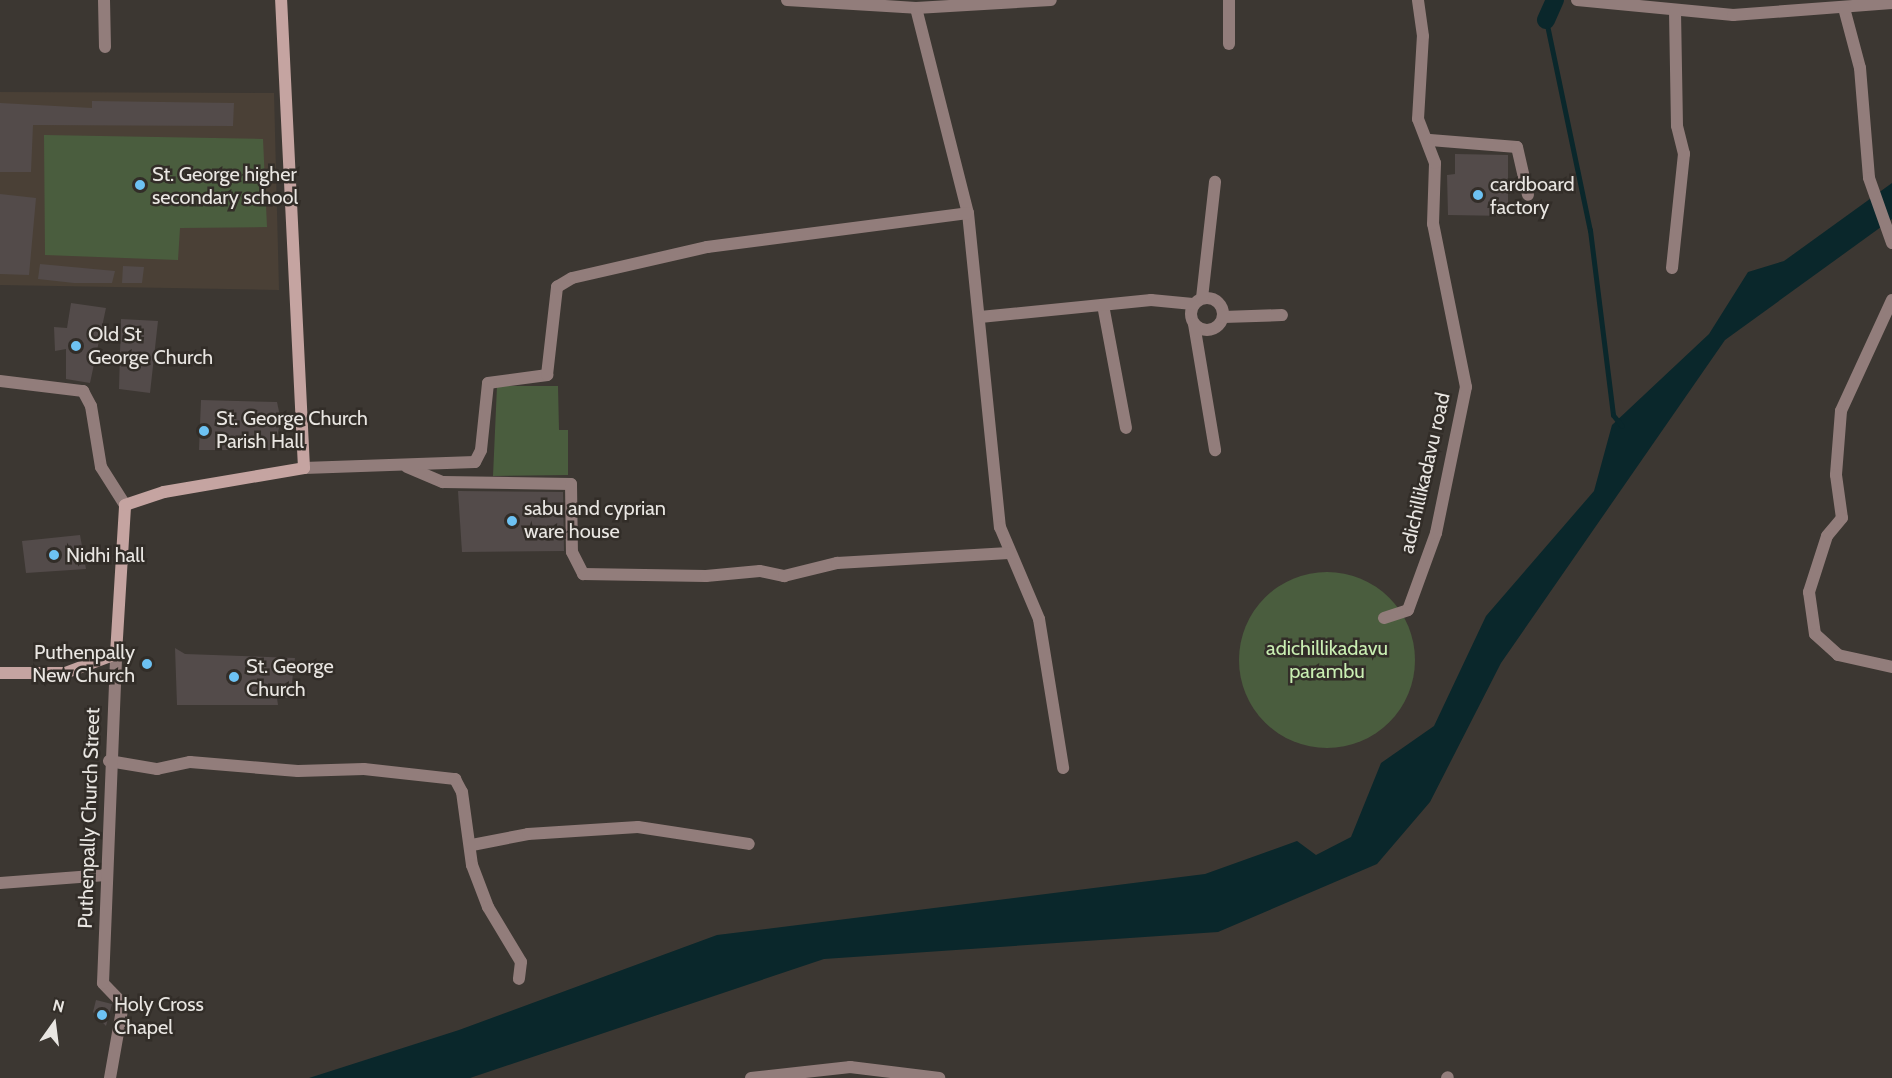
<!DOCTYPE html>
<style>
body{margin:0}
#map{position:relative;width:1892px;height:1078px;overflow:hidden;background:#3c3732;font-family:Cabin,sans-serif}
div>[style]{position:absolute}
.built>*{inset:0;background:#4a4036}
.green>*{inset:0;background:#4a5d3e}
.round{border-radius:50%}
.water>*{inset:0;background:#0a272b}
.stream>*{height:5px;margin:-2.5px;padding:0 2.5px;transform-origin:2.5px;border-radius:2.5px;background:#0a272b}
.canal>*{height:18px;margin:-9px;padding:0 9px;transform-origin:9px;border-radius:9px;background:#0a272b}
.building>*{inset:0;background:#534b4a}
.street>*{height:12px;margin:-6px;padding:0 6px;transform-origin:6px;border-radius:6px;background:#927d7b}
.street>.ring{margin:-6px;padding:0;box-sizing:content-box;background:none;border:12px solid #927d7b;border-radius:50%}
.secondary>*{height:12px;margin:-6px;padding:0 6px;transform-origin:6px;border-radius:6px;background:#c5a4a1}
.dots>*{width:16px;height:16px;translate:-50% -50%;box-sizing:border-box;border:3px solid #322d28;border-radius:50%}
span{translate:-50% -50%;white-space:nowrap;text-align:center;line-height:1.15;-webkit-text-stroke:5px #322d28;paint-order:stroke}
.poi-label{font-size:20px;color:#e9e6e2}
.left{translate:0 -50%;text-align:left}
.right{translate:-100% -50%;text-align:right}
.street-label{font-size:20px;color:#e9e6e2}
.park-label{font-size:20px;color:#c9eeb2}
.north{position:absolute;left:24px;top:994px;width:60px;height:60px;-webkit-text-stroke:4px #322d28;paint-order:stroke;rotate:14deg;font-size:16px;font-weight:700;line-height:24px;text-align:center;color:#e9e6e2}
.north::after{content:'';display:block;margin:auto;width:21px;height:27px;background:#e9e6e2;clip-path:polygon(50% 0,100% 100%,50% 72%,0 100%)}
</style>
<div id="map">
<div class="built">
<i style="clip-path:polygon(0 92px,274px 93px,279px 290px,0 285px)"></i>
</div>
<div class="green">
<i style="clip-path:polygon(44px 135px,263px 139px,267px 227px,180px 228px,178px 260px,45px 255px)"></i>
<i style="clip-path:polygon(497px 386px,558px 386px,559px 430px,568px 430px,568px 475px,493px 476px)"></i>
<i class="round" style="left:1239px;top:572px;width:176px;height:176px"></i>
</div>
<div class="water">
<i style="clip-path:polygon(1892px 183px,1892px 219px,1725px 340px,1501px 663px,1430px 802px,1377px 864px,1218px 932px,824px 959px,470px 1078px,309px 1078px,459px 1030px,717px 935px,1205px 874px,1297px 841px,1316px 855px,1351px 837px,1381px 763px,1434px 726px,1486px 616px,1594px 491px,1612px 425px,1709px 334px,1748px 272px,1784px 261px)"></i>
</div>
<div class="stream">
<i style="left:1546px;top:20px;width:215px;rotate:78.2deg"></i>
<i style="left:1590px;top:230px;width:186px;rotate:82.9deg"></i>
<i style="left:1613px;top:415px;width:14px;rotate:51deg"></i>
</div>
<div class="canal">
<i style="left:1546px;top:20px;width:22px;rotate:-66deg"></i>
</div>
<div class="building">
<i style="clip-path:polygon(92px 101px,234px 103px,233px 126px,33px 125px,31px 172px,0 172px,0 103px,92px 108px)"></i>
<i style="clip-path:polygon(1455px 154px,1508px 155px,1508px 216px,1448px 215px,1447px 175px,1455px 174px)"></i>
<i style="clip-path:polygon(0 194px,36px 198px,29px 275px,0 274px)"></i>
<i style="clip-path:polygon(40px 264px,115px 271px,112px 283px,74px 283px,38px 279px)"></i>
<i style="clip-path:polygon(123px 266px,144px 267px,142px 283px,122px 283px)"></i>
<i style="clip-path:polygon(71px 303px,106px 308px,90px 383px,66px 379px,66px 349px,55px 351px,54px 327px,67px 328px)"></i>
<i style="clip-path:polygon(121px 319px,158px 321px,150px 393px,119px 389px)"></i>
<i style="clip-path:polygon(201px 400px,277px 402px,281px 421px,273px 450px,199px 450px)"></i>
<i style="clip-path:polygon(458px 491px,563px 492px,564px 551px,462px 552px)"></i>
<i style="clip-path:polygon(80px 535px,86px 569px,26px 573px,22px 541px)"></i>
<i style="clip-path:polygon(175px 648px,185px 654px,295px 658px,290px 698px,277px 698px,278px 705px,177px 705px)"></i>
<i style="clip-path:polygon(96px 1000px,112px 1004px,106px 1026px,93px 1012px)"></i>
</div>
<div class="street">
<i style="left:104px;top:0;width:47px;rotate:88.8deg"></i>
<i style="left:787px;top:0;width:129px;rotate:3.5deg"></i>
<i style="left:916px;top:8px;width:135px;rotate:-3.4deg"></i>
<i style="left:1577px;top:0;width:157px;rotate:5.5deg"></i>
<i style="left:1733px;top:15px;width:159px;rotate:-4.3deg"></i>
<i style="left:916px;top:8px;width:211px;rotate:75.8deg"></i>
<i style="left:968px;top:213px;width:316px;rotate:84.2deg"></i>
<i style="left:1000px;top:527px;width:100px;rotate:67deg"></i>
<i style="left:1039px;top:619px;width:151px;rotate:80.8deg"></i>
<i style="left:1844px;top:8px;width:62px;rotate:75.1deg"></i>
<i style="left:1860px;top:68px;width:110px;rotate:85.3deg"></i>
<i style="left:1869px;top:178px;width:69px;rotate:70.5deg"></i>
<i style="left:1229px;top:44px;width:44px;rotate:-90deg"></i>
<i style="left:1430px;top:140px;width:87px;rotate:4.6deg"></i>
<i style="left:1517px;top:147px;width:49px;rotate:77.1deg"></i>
<i style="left:1672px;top:268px;width:115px;rotate:-84deg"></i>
<i style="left:1684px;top:154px;width:29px;rotate:-104deg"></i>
<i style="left:1677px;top:126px;width:114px;rotate:-91deg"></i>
<i class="ring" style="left:1191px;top:298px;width:20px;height:20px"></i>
<i style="left:1202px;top:298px;width:117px;rotate:-83.6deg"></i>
<i style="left:1892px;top:300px;width:122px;rotate:114.7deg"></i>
<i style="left:1841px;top:411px;width:64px;rotate:94.5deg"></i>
<i style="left:1836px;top:475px;width:43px;rotate:82.1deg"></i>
<i style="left:1842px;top:518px;width:23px;rotate:130deg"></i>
<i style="left:1827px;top:536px;width:59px;rotate:107.8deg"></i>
<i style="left:1809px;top:592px;width:42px;rotate:81.9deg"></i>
<i style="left:1815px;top:634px;width:31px;rotate:42deg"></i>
<i style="left:1838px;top:655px;width:55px;rotate:12.5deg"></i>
<i style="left:1103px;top:305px;width:125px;rotate:79.4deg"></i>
<i style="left:980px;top:317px;width:172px;rotate:-5.7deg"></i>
<i style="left:1151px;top:300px;width:42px;rotate:5.4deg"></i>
<i style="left:1223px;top:317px;width:59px;rotate:-1.9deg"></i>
<i style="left:1194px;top:324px;width:128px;rotate:80.5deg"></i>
<i style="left:0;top:381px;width:84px;rotate:6.9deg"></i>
<i style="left:83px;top:391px;width:17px;rotate:62deg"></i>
<i style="left:91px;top:406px;width:62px;rotate:80.7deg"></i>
<i style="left:101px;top:467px;width:45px;rotate:57.7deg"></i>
<i style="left:407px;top:467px;width:39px;rotate:23deg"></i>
<i style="left:443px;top:482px;width:128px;rotate:0.9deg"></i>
<i style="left:571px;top:484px;width:68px;rotate:89.2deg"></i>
<i style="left:572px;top:552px;width:25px;rotate:63deg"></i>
<i style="left:583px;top:574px;width:123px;rotate:0.9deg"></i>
<i style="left:706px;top:576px;width:54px;rotate:-5.3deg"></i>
<i style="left:760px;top:571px;width:25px;rotate:12deg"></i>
<i style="left:784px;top:576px;width:55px;rotate:-13.8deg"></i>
<i style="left:837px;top:563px;width:172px;rotate:-3.3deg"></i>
<i style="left:304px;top:468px;width:171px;rotate:-2deg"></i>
<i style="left:475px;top:462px;width:13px;rotate:-63deg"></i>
<i style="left:481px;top:450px;width:67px;rotate:-84deg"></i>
<i style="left:488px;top:383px;width:60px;rotate:-7.7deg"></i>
<i style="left:547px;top:375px;width:89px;rotate:-83.5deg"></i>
<i style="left:557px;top:287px;width:17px;rotate:-31deg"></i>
<i style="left:572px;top:278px;width:139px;rotate:-12.9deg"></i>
<i style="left:707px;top:247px;width:263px;rotate:-7.4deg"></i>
<i style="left:1384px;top:618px;width:25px;rotate:-18deg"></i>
<i style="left:1408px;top:610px;width:82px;rotate:-70deg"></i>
<i style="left:1436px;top:533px;width:149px;rotate:-78.4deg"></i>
<i style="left:1466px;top:387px;width:166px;rotate:-101.4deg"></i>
<i style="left:1433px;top:224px;width:61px;rotate:-88.1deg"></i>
<i style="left:1435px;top:163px;width:47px;rotate:-111.1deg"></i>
<i style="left:1418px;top:119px;width:83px;rotate:-86.6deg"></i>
<i style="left:1423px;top:36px;width:36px;rotate:-98deg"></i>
<i style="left:109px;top:761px;width:49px;rotate:9.5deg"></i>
<i style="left:157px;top:769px;width:34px;rotate:-12deg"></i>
<i style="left:190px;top:762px;width:108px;rotate:4.8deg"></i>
<i style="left:298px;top:771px;width:66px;rotate:-1.7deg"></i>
<i style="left:364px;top:769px;width:92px;rotate:6.3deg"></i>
<i style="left:455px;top:779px;width:15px;rotate:62deg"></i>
<i style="left:462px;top:792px;width:74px;rotate:82.2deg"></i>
<i style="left:472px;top:865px;width:45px;rotate:69.1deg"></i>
<i style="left:488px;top:907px;width:64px;rotate:59deg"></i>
<i style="left:521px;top:962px;width:17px;rotate:97deg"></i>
<i style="left:472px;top:845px;width:57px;rotate:-11.1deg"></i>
<i style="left:528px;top:834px;width:110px;rotate:-3.6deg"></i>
<i style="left:638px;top:827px;width:112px;rotate:8.7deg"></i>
<i style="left:0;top:883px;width:106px;rotate:-4.3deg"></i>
<i style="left:110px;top:1078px;width:75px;rotate:-80deg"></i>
<i style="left:123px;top:1004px;width:29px;rotate:-134deg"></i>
<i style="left:103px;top:983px;width:329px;rotate:-87.7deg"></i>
<i style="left:751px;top:1078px;width:100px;rotate:-6.3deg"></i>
<i style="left:850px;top:1067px;width:90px;rotate:7deg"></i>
<i style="left:1447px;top:1078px;width:1px;rotate:-45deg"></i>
</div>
<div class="secondary">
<i style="left:0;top:673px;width:65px"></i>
<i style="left:65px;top:673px;width:54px;rotate:-20.4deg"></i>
<i style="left:116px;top:654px;width:149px;rotate:-86.5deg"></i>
<i style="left:125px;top:505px;width:41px;rotate:-18.4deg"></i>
<i style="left:164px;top:492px;width:142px;rotate:-9.7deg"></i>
<i style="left:304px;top:468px;width:469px;rotate:-92.8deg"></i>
</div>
<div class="dots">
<i style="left:140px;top:185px;background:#6dc2f3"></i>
<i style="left:1478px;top:195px;background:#6dc2f3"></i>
<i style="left:76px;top:346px;background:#6dc2f3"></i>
<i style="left:204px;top:431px;background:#6dc2f3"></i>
<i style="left:512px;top:521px;background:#6dc2f3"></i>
<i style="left:54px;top:555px;background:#6dc2f3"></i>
<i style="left:147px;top:664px;background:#6dc2f3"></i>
<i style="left:234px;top:677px;background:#6dc2f3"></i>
<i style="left:102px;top:1015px;background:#6dc2f3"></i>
</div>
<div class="poi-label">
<span class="left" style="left:152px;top:186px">St. George higher<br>secondary school</span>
<span class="left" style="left:1490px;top:196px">cardboard<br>factory</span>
<span class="left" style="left:88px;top:346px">Old St<br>George Church</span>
<span class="left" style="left:216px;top:430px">St. George Church<br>Parish Hall</span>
<span class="left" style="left:524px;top:520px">sabu and cyprian<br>ware house</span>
<span class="left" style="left:66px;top:555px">Nidhi hall</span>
<span class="right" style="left:135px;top:664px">Puthenpally<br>New Church</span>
<span class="left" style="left:246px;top:678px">St. George<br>Church</span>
<span class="left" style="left:114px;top:1016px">Holy Cross<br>Chapel</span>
</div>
<div class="street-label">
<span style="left:1425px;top:473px;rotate:-77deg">adichillikadavu road</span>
<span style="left:89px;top:818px;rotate:-88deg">Puthenpally Church Street</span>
</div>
<div class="park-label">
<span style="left:1327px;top:660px">adichillikadavu<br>parambu</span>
</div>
<div class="north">N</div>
</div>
